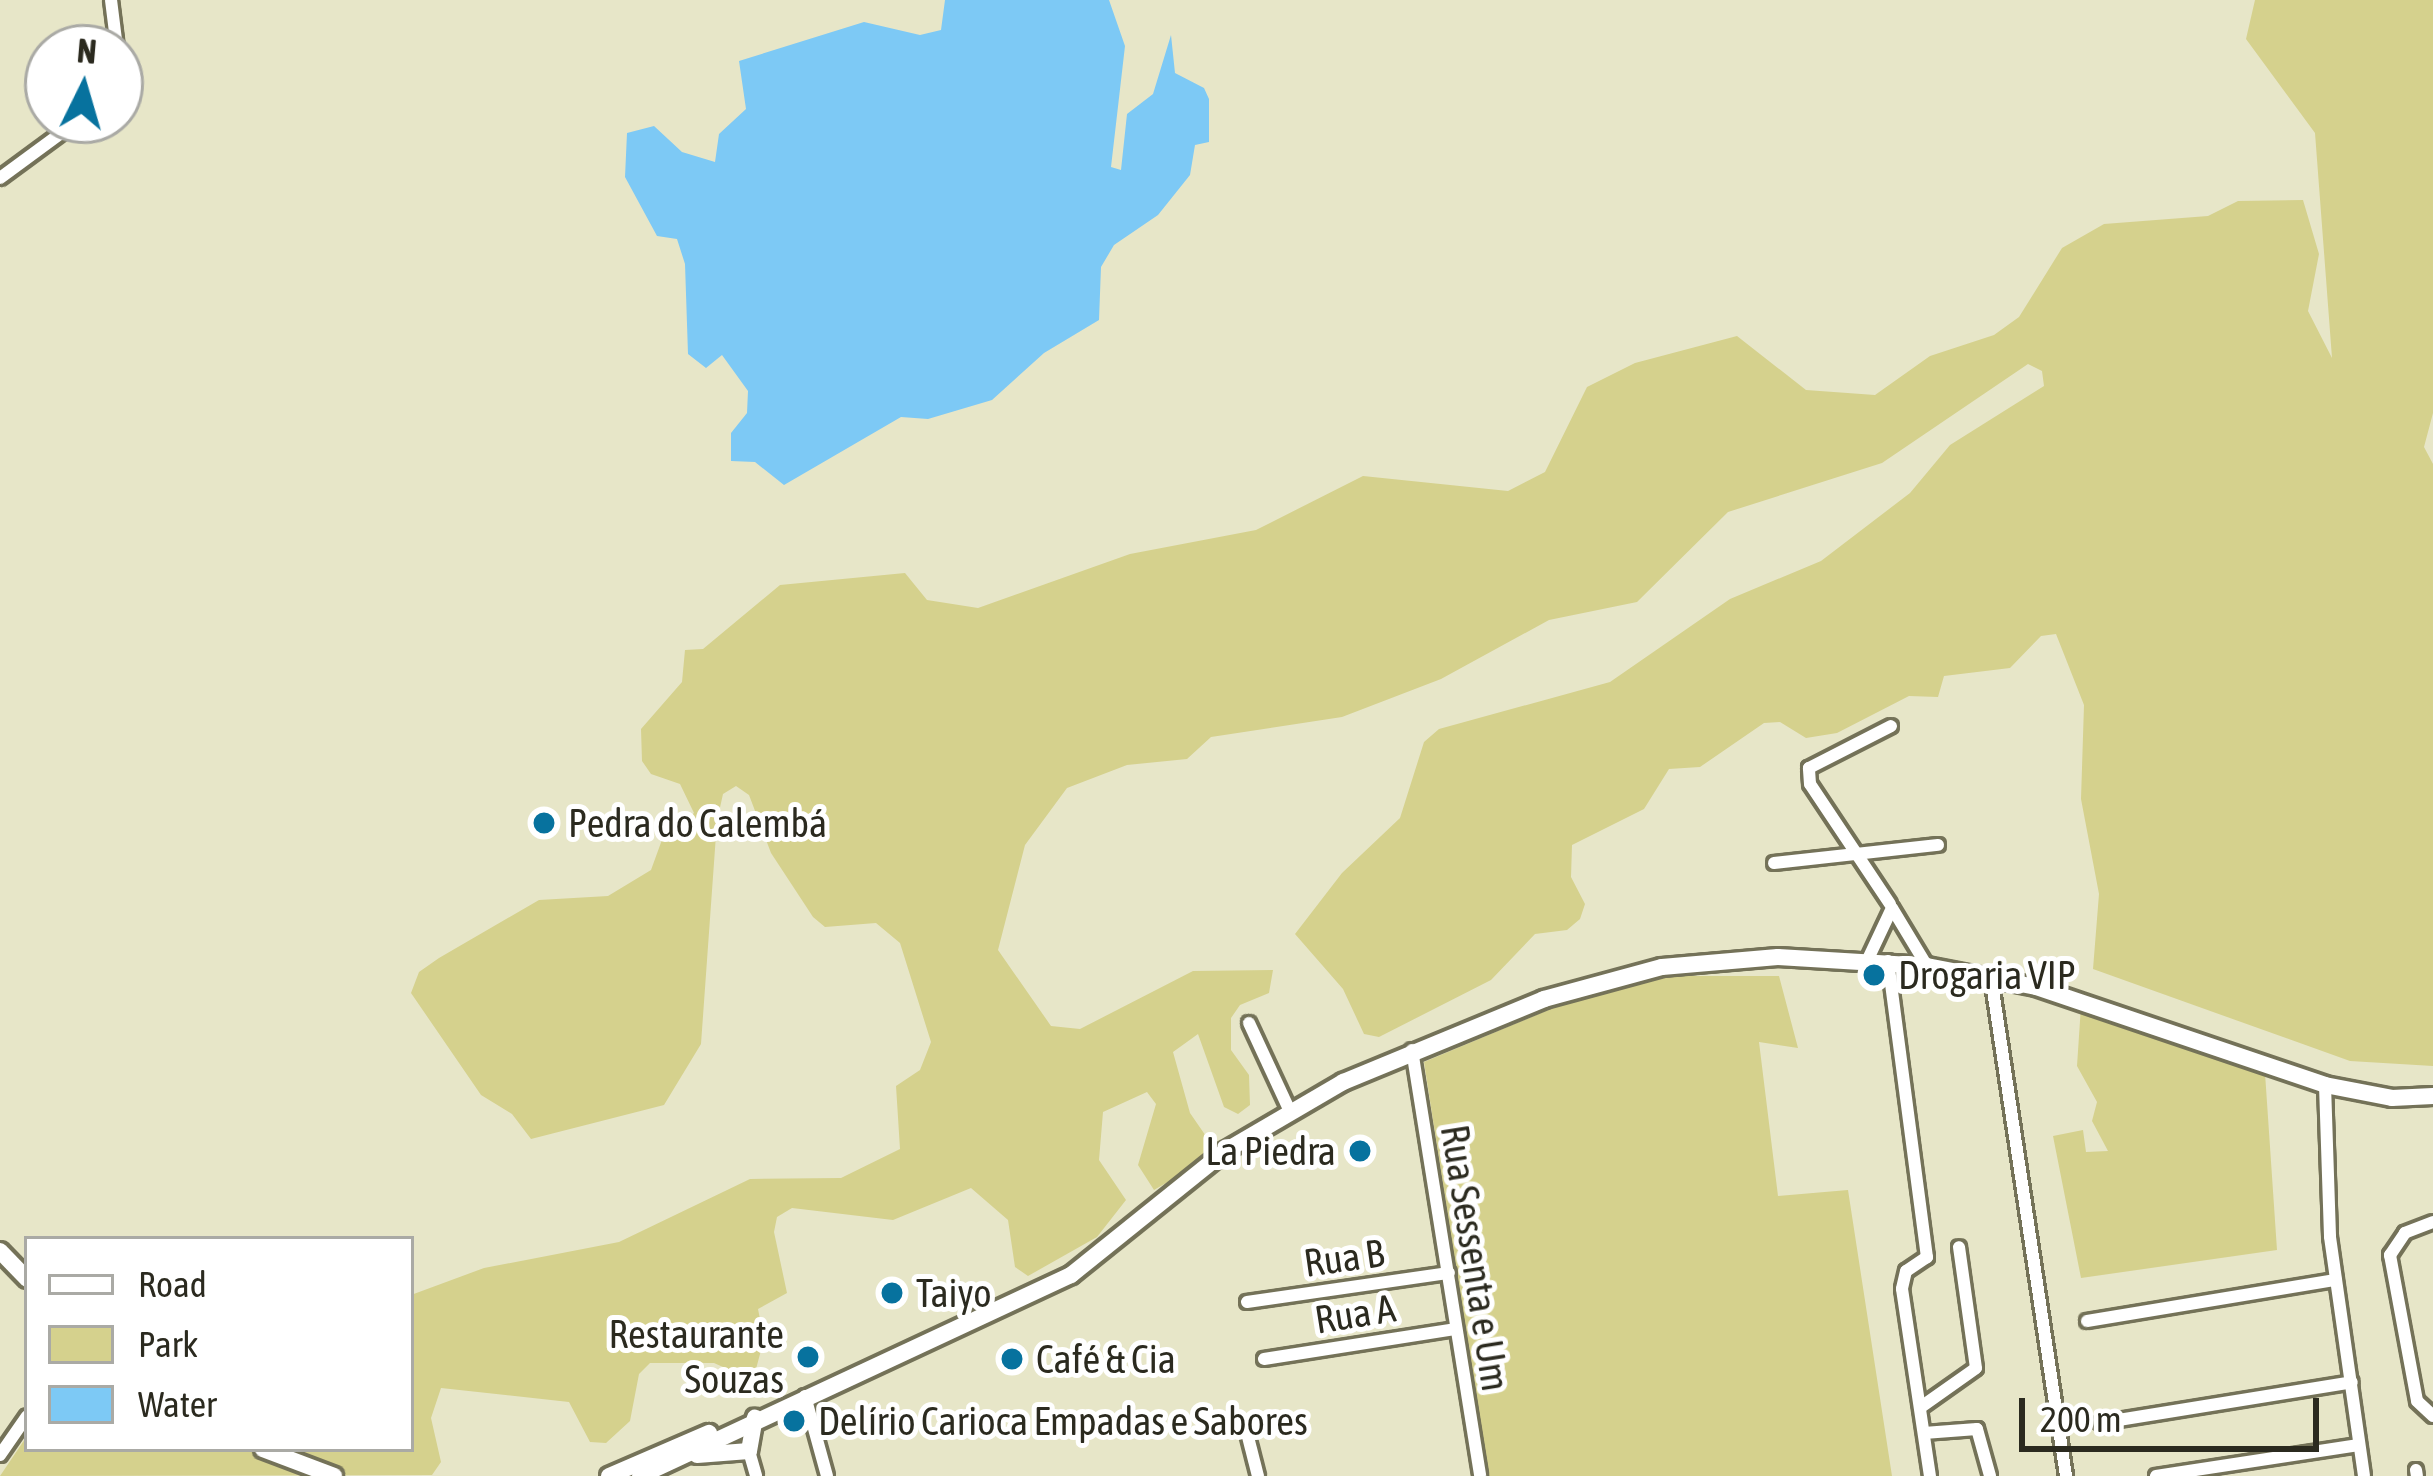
<!DOCTYPE html>
<meta charset="utf-8">
<style>
body{margin:0}
#map{position:relative;width:2433px;height:1476px;overflow:hidden;background:#e7e6c8;font-family:"Asap Condensed",sans-serif}
div>[style]{position:absolute}
.green>*{inset:0;background:#d5d18d}
.water>*{inset:0;background:#7dc9f5}
.roads{filter:drop-shadow(3px 0 #747258) drop-shadow(-3px 0 #747258) drop-shadow(0 3px #747258) drop-shadow(0 -3px #747258)}
.minor>*{height:12px;margin:-6px;padding:0 6px;transform-origin:6px;border-radius:6px;background:#fff}
.secondary>*{height:16px;margin:-8px;padding:0 8px;transform-origin:8px;border-radius:8px;background:#fff}
.dots>*{width:33px;height:33px;translate:-50% -50%;box-sizing:border-box;border:6px solid #fff;border-radius:50%}
span{translate:-50% -50%;white-space:nowrap;text-align:center;line-height:1.15;-webkit-text-stroke:10px #fff;paint-order:stroke}
.poi-label{font-size:39px;color:#2b2a1f}
.left{translate:0 -50%;text-align:left}
.right{translate:-100% -50%;text-align:right}
.street-label{font-size:39px;color:#2b2a1f}
.legend{position:absolute;left:24px;top:1236px;width:390px;height:216px;box-sizing:border-box;background:#fff;border:3px solid #aaaaa5;margin:0;padding:15px 21px;list-style:none;font-size:36px;color:#2b2a1f}
.legend li{display:flex;align-items:center;gap:24px;height:60px}
.legend b{width:60px;border:3px solid #aaaaa5}
.north{position:absolute;left:24px;top:24px;width:120px;height:120px;box-sizing:border-box;background:#fff;border:3px solid #aaaaa5;border-radius:50%;rotate:5deg;font-size:33px;font-weight:700;line-height:48px;text-align:center;color:#2b2a1f}
.north::after{content:'';display:block;margin:auto;width:42px;height:54px;background:#07729e;clip-path:polygon(50% 0,100% 100%,50% 72%,0 100%)}
.scale{position:absolute;left:2019px;top:1398px;width:300px;height:54px;box-sizing:border-box;border:6px solid #2b2a1f;border-top:0;padding-left:15px;font-size:36px;line-height:42px;white-space:nowrap;color:#2b2a1f;-webkit-text-stroke:9px #fff;paint-order:stroke}
</style>
<div id="map">
<div class="green">
<i style="clip-path:polygon(2255px 0,2433px 0,2433px 413px,2424px 447px,2433px 464px,2433px 1066px,2350px 1061px,2093px 969px,2099px 894px,2081px 799px,2084px 705px,2056px 634px,2041px 636px,2010px 668px,1944px 676px,1938px 697px,1909px 696px,1837px 733px,1806px 738px,1780px 722px,1764px 723px,1700px 767px,1669px 769px,1644px 809px,1572px 845px,1571px 877px,1585px 904px,1580px 919px,1567px 930px,1535px 934px,1491px 980px,1379px 1037px,1364px 1034px,1343px 989px,1295px 934px,1342px 873px,1400px 818px,1424px 742px,1439px 729px,1610px 682px,1730px 599px,1821px 561px,1910px 493px,1950px 445px,2044px 386px,2042px 371px,2028px 364px,1882px 463px,1728px 512px,1637px 602px,1549px 620px,1441px 679px,1342px 717px,1211px 737px,1187px 759px,1127px 765px,1067px 788px,1025px 845px,998px 950px,1051px 1026px,1080px 1029px,1193px 971px,1273px 970px,1269px 993px,1240px 1005px,1231px 1018px,1231px 1050px,1249px 1075px,1250px 1105px,1238px 1114px,1224px 1107px,1198px 1034px,1173px 1052px,1190px 1113px,1210px 1142px,1209px 1158px,1154px 1190px,1138px 1165px,1156px 1104px,1147px 1092px,1103px 1112px,1099px 1160px,1126px 1200px,1097px 1237px,1028px 1276px,1015px 1267px,1008px 1220px,971px 1188px,893px 1220px,792px 1208px,777px 1217px,774px 1232px,787px 1293px,758px 1309px,764px 1339px,756px 1369px,741px 1375px,714px 1363px,650px 1363px,639px 1374px,630px 1421px,606px 1443px,590px 1442px,569px 1402px,441px 1388px,431px 1418px,441px 1462px,432px 1475px,0 1476px,27px 1436px,27px 1449px,411px 1449px,411px 1295px,484px 1268px,619px 1242px,750px 1179px,841px 1178px,900px 1149px,896px 1086px,920px 1070px,931px 1042px,900px 943px,876px 923px,825px 927px,813px 917px,771px 853px,749px 795px,736px 786px,723px 794px,717px 821px,701px 1044px,664px 1105px,531px 1139px,512px 1114px,481px 1095px,411px 993px,419px 972px,439px 958px,539px 900px,608px 896px,651px 870px,663px 837px,694px 813px,680px 784px,651px 774px,642px 761px,641px 729px,682px 682px,685px 650px,703px 649px,780px 585px,905px 573px,927px 600px,978px 608px,1130px 554px,1256px 530px,1363px 476px,1508px 491px,1545px 472px,1587px 387px,1635px 363px,1737px 336px,1806px 390px,1875px 395px,1930px 356px,1994px 335px,2019px 317px,2062px 248px,2104px 224px,2208px 216px,2238px 201px,2303px 200px,2319px 254px,2308px 311px,2332px 358px,2315px 133px,2246px 39px)"></i>
<i style="clip-path:polygon(1674px 976px,1779px 976px,1798px 1048px,1759px 1042px,1778px 1196px,1848px 1190px,1892px 1476px,1488px 1476px,1424px 1062px,1584px 995px)"></i>
<i style="clip-path:polygon(2081px 1006px,2265px 1073px,2277px 1250px,2081px 1278px,2053px 1136px,2083px 1130px,2086px 1152px,2108px 1151px,2092px 1121px,2097px 1102px,2077px 1066px)"></i>
</div>
<div class="water">
<i style="clip-path:polygon(945px 0,1109px 0,1125px 46px,1111px 167px,1121px 170px,1127px 114px,1153px 94px,1171px 35px,1175px 73px,1204px 88px,1209px 99px,1209px 142px,1195px 145px,1190px 175px,1158px 215px,1114px 245px,1101px 267px,1099px 320px,1044px 353px,992px 400px,928px 419px,901px 417px,784px 485px,755px 462px,731px 461px,731px 433px,747px 413px,748px 391px,722px 355px,706px 368px,688px 354px,685px 264px,677px 239px,657px 236px,625px 177px,627px 133px,654px 126px,682px 152px,715px 162px,719px 134px,746px 109px,739px 61px,864px 22px,920px 35px,941px 30px)"></i>
</div>
<div class="roads">
<div class="minor">
<i style="left:111px;top:0;width:48px;rotate:82.9deg"></i>
<i style="left:0;top:178px;width:98px;rotate:-36.3deg"></i>
<i style="left:1774px;top:863px;width:165px;rotate:-6.3deg"></i>
<i style="left:1890px;top:904px;width:144px;rotate:-123.7deg"></i>
<i style="left:1810px;top:784px;width:16px;rotate:-94deg"></i>
<i style="left:1809px;top:768px;width:92px;rotate:-27.1deg"></i>
<i style="left:1892px;top:908px;width:68px;rotate:58.9deg"></i>
<i style="left:1868px;top:959px;width:56px;rotate:-64.8deg"></i>
<i style="left:1888px;top:961px;width:299px;rotate:82.5deg"></i>
<i style="left:1927px;top:1257px;width:25px;rotate:146deg"></i>
<i style="left:1906px;top:1271px;width:18px;rotate:103deg"></i>
<i style="left:1902px;top:1289px;width:189px;rotate:81.5deg"></i>
<i style="left:1991px;top:977px;width:505px;rotate:81.45deg"></i>
<i style="left:1249px;top:1023px;width:95px;rotate:65.1deg"></i>
<i style="left:1412px;top:1050px;width:431px;rotate:80.9deg"></i>
<i style="left:2325px;top:1085px;width:152px;rotate:88.1deg"></i>
<i style="left:2330px;top:1237px;width:241px;rotate:81.9deg"></i>
<i style="left:2433px;top:1222px;width:30px;rotate:159deg"></i>
<i style="left:2405px;top:1233px;width:27px;rotate:124deg"></i>
<i style="left:2390px;top:1255px;width:148px;rotate:79.5deg"></i>
<i style="left:2417px;top:1401px;width:22px;rotate:43deg"></i>
<i style="left:1247px;top:1302px;width:204px;rotate:-8.2deg"></i>
<i style="left:2087px;top:1321px;width:252px;rotate:-9.4deg"></i>
<i style="left:1264px;top:1359px;width:193px;rotate:-8.9deg"></i>
<i style="left:805px;top:1396px;width:83px;rotate:74.6deg"></i>
<i style="left:1921px;top:1407px;width:67px;rotate:-35.3deg"></i>
<i style="left:1976px;top:1368px;width:122px;rotate:-98deg"></i>
<i style="left:2100px;top:1423px;width:255px;rotate:-9.2deg"></i>
<i style="left:1245px;top:1425px;width:53px;rotate:75.7deg"></i>
<i style="left:1924px;top:1433px;width:53px;rotate:-4.3deg"></i>
<i style="left:1977px;top:1429px;width:49px;rotate:74.5deg"></i>
<i style="left:749px;top:1451px;width:26px;rotate:74deg"></i>
<i style="left:0;top:1455px;width:47px;rotate:-55.3deg"></i>
<i style="left:2416px;top:1470px;width:6px;rotate:81deg"></i>
<i style="left:2156px;top:1476px;width:205px;rotate:-8.7deg"></i>
</div>
<div class="secondary">
<i style="left:0;top:1251px;width:39px;rotate:46deg"></i>
<i style="left:263px;top:1449px;width:76px;rotate:20.8deg"></i>
<i style="left:697px;top:1455px;width:52px;rotate:-4.4deg"></i>
<i style="left:749px;top:1451px;width:34px;rotate:-80deg"></i>
<i style="left:609px;top:1476px;width:109px;rotate:-23.3deg"></i>
<i style="left:640px;top:1476px;width:476px;rotate:-25deg"></i>
<i style="left:1071px;top:1275px;width:198px;rotate:-38.8deg"></i>
<i style="left:1225px;top:1151px;width:137px;rotate:-30.3deg"></i>
<i style="left:1343px;top:1082px;width:217px;rotate:-22.4deg"></i>
<i style="left:1544px;top:999px;width:122px;rotate:-15.2deg"></i>
<i style="left:1662px;top:967px;width:116px;rotate:-4.9deg"></i>
<i style="left:1778px;top:957px;width:149px;rotate:3.5deg"></i>
<i style="left:1927px;top:966px;width:111px;rotate:10.9deg"></i>
<i style="left:2036px;top:987px;width:305px;rotate:18.7deg"></i>
<i style="left:2325px;top:1085px;width:68px;rotate:11deg"></i>
<i style="left:2392px;top:1098px;width:41px;rotate:-2.8deg"></i>
</div>
</div>
<div class="dots">
<i style="left:544px;top:823px;background:#07729e"></i>
<i style="left:1874px;top:975px;background:#07729e"></i>
<i style="left:1360px;top:1151px;background:#07729e"></i>
<i style="left:892px;top:1293px;background:#07729e"></i>
<i style="left:808px;top:1357px;background:#07729e"></i>
<i style="left:1012px;top:1359px;background:#07729e"></i>
<i style="left:794px;top:1421px;background:#07729e"></i>
</div>
<div class="poi-label">
<span class="left" style="left:568px;top:823px">Pedra do Calembá</span>
<span class="left" style="left:1898px;top:975px">Drogaria VIP</span>
<span class="right" style="left:1336px;top:1151px">La Piedra</span>
<span class="left" style="left:916px;top:1293px">Taiyo</span>
<span class="right" style="left:784px;top:1357px">Restaurante<br>Souzas</span>
<span class="left" style="left:1036px;top:1359px">Café &amp; Cia</span>
<span class="left" style="left:818px;top:1421px">Delírio Carioca Empadas e Sabores</span>
</div>
<div class="street-label">
<span style="left:1344px;top:1258px;rotate:-8deg">Rua B</span>
<span style="left:1475px;top:1258px;rotate:81deg">Rua Sessenta e Um</span>
<span style="left:1355px;top:1314px;rotate:-9deg">Rua A</span>
</div>
<ul class="legend">
<li><b style="height:15px;background:#fff"></b>Road</li>
<li><b style="height:33px;background:#d5d18d"></b>Park</li>
<li><b style="height:33px;background:#7dc9f5"></b>Water</li>
</ul>
<div class="north">N</div>
<div class="scale">200 m</div>
</div>
